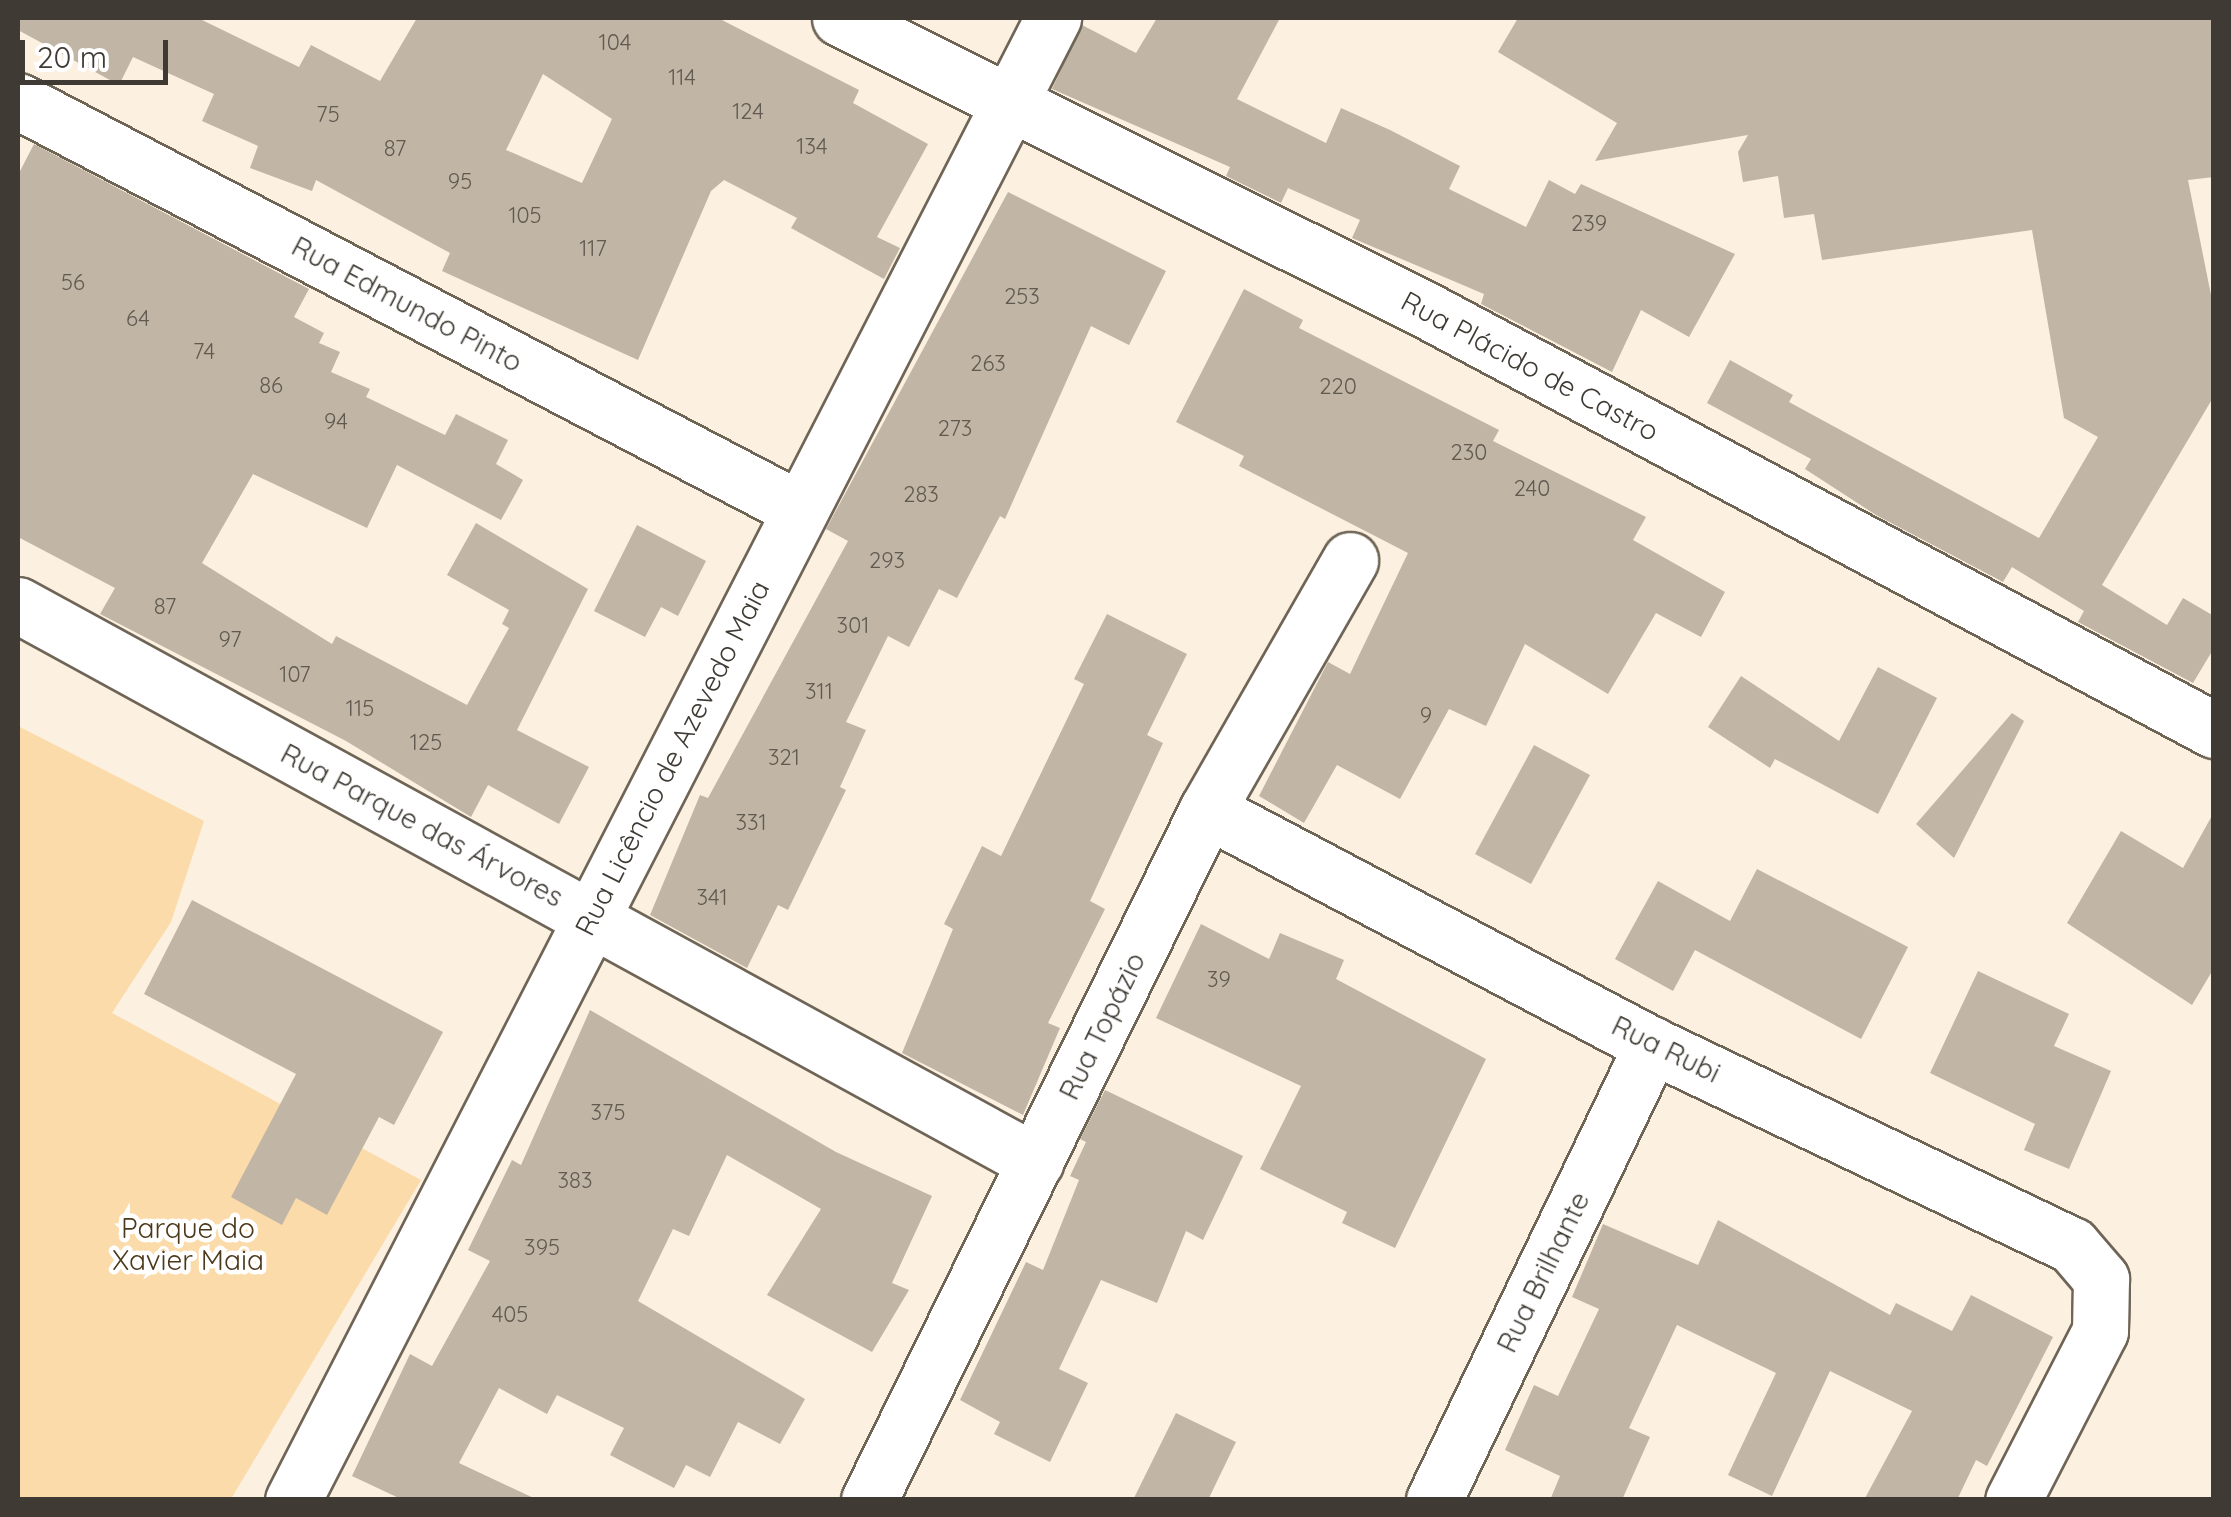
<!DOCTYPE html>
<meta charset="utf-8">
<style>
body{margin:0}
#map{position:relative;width:2231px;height:1517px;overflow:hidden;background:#fcf0e0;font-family:Quicksand,sans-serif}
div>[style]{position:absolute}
.green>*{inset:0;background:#fcdbab}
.building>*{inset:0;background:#c1b6a6}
.roads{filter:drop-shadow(2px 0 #6f6557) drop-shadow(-2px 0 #6f6557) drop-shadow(0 2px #6f6557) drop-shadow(0 -2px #6f6557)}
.minor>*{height:55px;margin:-27.5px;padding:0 27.5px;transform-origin:27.5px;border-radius:27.5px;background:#fff}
span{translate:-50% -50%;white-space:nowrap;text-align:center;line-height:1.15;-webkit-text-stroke:9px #fff;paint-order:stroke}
.number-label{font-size:22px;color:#605a50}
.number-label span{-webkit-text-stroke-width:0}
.street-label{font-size:28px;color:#3f3b34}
.park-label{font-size:28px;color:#4c391b}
.frame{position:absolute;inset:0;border:20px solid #3f3b34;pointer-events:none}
.scale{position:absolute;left:20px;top:40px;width:148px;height:45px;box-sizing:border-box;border:5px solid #3f3b34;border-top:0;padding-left:12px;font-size:30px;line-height:35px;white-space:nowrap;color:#3f3b34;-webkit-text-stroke:8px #fff;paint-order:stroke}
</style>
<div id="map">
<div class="green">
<i style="clip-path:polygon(18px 726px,204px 821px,171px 922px,112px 1013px,421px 1180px,231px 1499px,18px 1499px)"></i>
</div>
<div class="building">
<i style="clip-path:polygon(evenodd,18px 18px,198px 18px,299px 67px,311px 45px,380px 81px,417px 18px,718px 18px,859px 90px,853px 103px,928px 144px,877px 237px,900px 248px,884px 279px,791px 228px,797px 218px,724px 180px,711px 191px,638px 360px,442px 271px,450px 253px,316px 180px,312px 191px,250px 168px,258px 146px,202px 121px,214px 94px,133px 57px,119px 85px,18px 30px,18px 18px,543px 74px,612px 119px,582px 183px,506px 150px,543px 74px)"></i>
<i style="clip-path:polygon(1157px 18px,1280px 18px,1237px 99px,1326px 143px,1341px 108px,1390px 130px,1460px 166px,1449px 189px,1526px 227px,1549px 180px,1575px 194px,1581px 184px,1735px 254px,1689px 337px,1641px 310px,1612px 372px,1481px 304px,1484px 294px,1352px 238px,1360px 220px,1288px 188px,1281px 203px,1226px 176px,1230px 167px,1052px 89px,1082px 25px,1136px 53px)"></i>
<i style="clip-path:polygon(1518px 18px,2214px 18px,2214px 177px,2188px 180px,2214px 310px,2214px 396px,2102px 585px,2167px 625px,2183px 598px,2214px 616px,2214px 648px,2193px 683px,2078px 622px,2084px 611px,2012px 567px,2003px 582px,1876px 515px,1805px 469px,1811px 459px,1707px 403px,1730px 360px,1793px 395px,1789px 402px,2039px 538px,2098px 437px,2064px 418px,2032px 230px,1822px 260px,1814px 214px,1784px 218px,1778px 176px,1743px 182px,1738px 152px,1748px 135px,1595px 161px,1617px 123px,1498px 52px)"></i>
<i style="clip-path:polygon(34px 144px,309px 289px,294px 317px,324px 333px,319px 343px,340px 352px,331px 372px,370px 389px,366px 397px,445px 435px,456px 414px,508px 440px,496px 464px,523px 480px,501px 520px,397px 465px,367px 528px,253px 474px,202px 563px,332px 644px,336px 636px,467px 705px,509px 628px,502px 624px,509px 610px,447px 575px,476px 523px,588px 589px,517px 730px,589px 767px,559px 824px,488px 785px,471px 817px,346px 741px,100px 614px,115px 588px,18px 537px,18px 175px)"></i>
<i style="clip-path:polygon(1008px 192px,1166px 271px,1129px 345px,1091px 326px,1005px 519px,1000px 516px,957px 598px,939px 589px,909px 647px,888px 636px,846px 722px,866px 730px,840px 787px,846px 790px,788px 910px,778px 905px,747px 968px,650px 915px,700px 795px,708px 798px,848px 541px,826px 529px)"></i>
<i style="clip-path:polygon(1244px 289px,1303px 320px,1299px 328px,1499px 430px,1493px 441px,1646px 517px,1633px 540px,1725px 592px,1701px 637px,1656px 613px,1608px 694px,1525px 644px,1486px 726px,1449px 709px,1400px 799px,1337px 765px,1304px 823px,1259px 796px,1328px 662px,1350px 674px,1408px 553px,1239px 466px,1244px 456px,1176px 422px)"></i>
<i style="clip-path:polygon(637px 525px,706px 561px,678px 616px,661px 607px,645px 637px,594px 611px)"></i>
<i style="clip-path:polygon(1107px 614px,1187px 654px,1147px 735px,1163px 743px,1090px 901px,1105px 909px,1048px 1023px,1060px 1028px,1023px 1115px,902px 1053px,953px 929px,944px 924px,982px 846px,1001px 856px,1084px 684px,1074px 679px)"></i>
<i style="clip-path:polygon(1878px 667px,1937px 698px,1878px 814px,1775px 759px,1770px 768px,1708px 727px,1741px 676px,1839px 741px)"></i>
<i style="clip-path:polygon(2012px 713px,2024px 721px,1954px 858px,1916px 824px)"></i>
<i style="clip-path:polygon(1534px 745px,1590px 775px,1531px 884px,1475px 854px)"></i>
<i style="clip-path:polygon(2214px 812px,2214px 968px,2192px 1005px,2067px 923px,2121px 831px,2183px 868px)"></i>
<i style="clip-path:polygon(1757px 869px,1908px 947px,1861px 1039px,1695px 950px,1673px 991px,1615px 959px,1658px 881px,1730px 921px)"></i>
<i style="clip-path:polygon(192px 900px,443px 1032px,394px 1125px,379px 1117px,327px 1215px,296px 1198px,282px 1225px,231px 1197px,296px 1074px,144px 994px)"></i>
<i style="clip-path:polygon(1201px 924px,1269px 959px,1280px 933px,1344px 960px,1336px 979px,1486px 1059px,1395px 1248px,1342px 1223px,1347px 1212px,1260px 1169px,1301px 1086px,1156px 1018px)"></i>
<i style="clip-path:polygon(1978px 971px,2069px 1014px,2054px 1046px,2111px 1071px,2069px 1169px,2024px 1150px,2035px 1124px,1930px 1073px)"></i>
<i style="clip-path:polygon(590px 1010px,836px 1152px,932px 1196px,892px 1283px,909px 1290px,872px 1352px,767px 1295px,821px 1209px,727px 1155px,689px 1236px,673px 1229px,638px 1301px,805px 1399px,780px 1444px,738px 1422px,710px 1477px,686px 1465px,674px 1488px,610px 1455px,624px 1428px,557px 1395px,547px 1414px,499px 1388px,459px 1463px,538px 1500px,403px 1500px,352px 1476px,410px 1354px,432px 1366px,490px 1261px,468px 1250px,512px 1160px,521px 1165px)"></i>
<i style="clip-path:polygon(1105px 1090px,1243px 1156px,1203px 1240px,1186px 1231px,1157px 1303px,1101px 1280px,1059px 1369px,1088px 1383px,1050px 1462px,994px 1434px,1000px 1422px,960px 1400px,1026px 1262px,1043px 1270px,1079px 1180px,1070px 1176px,1086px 1142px,1080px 1139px)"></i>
<i style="clip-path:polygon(1718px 1220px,1890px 1315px,1896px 1303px,1952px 1331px,1971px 1295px,2053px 1337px,1987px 1466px,1976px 1460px,1957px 1500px,1864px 1500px,1912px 1411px,1830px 1371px,1772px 1496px,1728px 1475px,1776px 1373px,1677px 1325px,1629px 1428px,1650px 1437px,1622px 1500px,1550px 1500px,1560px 1476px,1505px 1450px,1534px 1385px,1558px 1396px,1599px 1309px,1572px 1297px,1603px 1224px,1698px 1265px)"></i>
<i style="clip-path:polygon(1176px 1413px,1236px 1442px,1208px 1500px,1133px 1500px)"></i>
</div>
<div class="roads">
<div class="minor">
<i style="left:840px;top:18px;width:655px;rotate:26.49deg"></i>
<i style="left:1426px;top:310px;width:893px;rotate:28.06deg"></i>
<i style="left:18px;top:101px;width:879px;rotate:27.59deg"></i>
<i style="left:18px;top:605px;width:1160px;rotate:28.69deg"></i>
<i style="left:1207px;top:810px;width:503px;rotate:27.84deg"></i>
<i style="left:1652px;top:1045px;width:465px;rotate:25.5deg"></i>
<i style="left:2072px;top:1245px;width:45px;rotate:49.5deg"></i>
<i style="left:2101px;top:1279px;width:52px;rotate:91.1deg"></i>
<i style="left:2100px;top:1331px;width:190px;rotate:117.2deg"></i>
<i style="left:293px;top:1500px;width:1666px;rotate:-62.85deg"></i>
<i style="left:869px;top:1500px;width:768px;rotate:-63.9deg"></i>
<i style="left:1207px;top:810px;width:288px;rotate:-60.2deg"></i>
<i style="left:1434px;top:1500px;width:505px;rotate:-64.4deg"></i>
</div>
</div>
<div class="number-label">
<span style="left:615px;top:43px">104</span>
<span style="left:682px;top:78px">114</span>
<span style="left:748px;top:112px">124</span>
<span style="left:328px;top:115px">75</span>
<span style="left:812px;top:147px">134</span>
<span style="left:395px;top:149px">87</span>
<span style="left:460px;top:182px">95</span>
<span style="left:525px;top:216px">105</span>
<span style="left:1589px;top:224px">239</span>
<span style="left:593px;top:249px">117</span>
<span style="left:73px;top:283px">56</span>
<span style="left:1022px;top:297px">253</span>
<span style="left:138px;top:319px">64</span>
<span style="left:204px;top:352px">74</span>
<span style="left:988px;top:364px">263</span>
<span style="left:271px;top:386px">86</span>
<span style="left:1338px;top:387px">220</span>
<span style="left:336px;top:422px">94</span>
<span style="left:955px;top:429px">273</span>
<span style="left:1469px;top:453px">230</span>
<span style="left:1532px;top:489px">240</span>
<span style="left:921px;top:495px">283</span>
<span style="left:887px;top:561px">293</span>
<span style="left:165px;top:607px">87</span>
<span style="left:853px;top:626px">301</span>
<span style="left:230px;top:640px">97</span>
<span style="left:295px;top:675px">107</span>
<span style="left:819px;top:692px">311</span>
<span style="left:360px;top:709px">115</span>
<span style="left:1426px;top:716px">9</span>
<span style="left:426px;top:743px">125</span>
<span style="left:784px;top:758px">321</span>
<span style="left:751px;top:823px">331</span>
<span style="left:712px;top:898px">341</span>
<span style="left:1219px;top:980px">39</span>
<span style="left:608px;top:1113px">375</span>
<span style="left:575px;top:1181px">383</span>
<span style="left:542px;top:1248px">395</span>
<span style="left:510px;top:1315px">405</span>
</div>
<div class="street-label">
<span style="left:407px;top:304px;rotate:28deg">Rua Edmundo Pinto</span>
<span style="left:1530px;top:366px;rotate:28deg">Rua Plácido de Castro</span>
<span style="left:672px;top:758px;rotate:-63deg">Rua Licêncio de Azevedo Maia</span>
<span style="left:422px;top:825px;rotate:28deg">Rua Parque das Árvores</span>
<span style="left:1102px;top:1026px;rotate:-64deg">Rua Topázio</span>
<span style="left:1666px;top:1049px;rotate:26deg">Rua Rubi</span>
<span style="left:1543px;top:1272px;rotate:-64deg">Rua Brilhante</span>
</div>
<div class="park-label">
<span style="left:188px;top:1244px">Parque do<br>Xavier Maia</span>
</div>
<div class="frame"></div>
<div class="scale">20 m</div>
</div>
